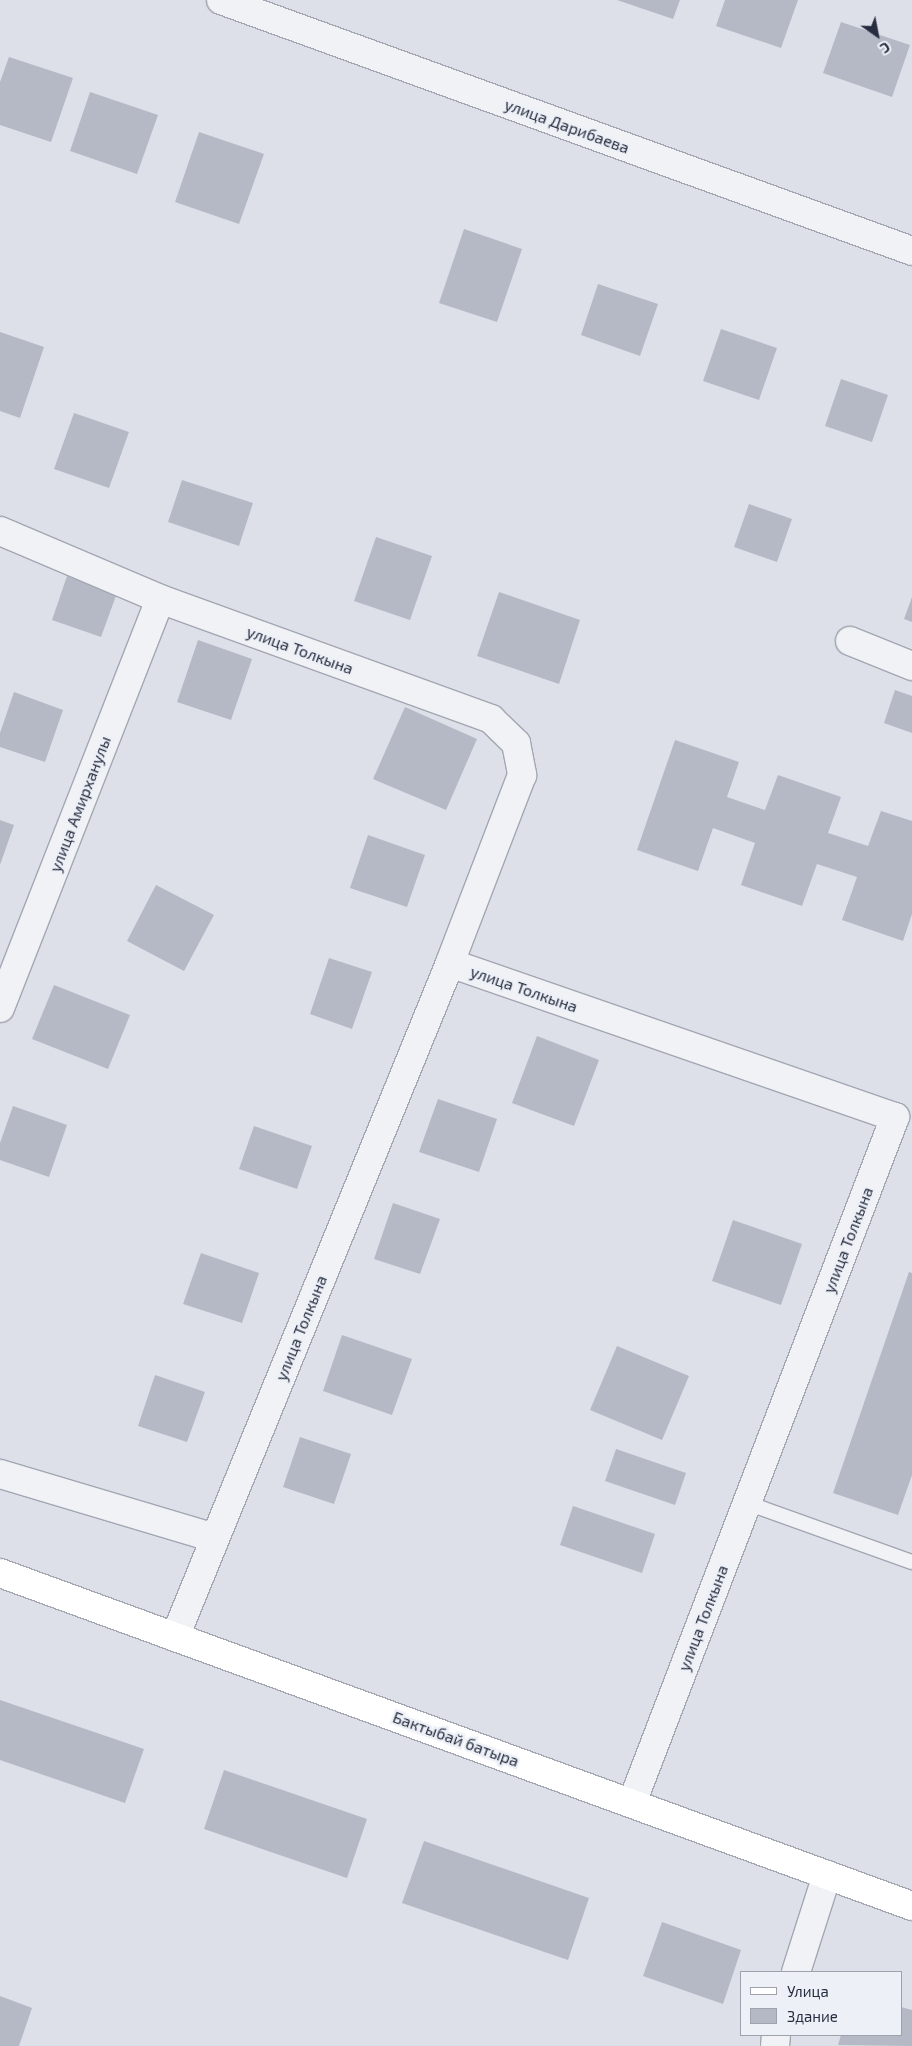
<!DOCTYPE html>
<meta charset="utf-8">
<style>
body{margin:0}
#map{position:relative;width:912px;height:2046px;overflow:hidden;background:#dde0e8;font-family:"Exo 2",sans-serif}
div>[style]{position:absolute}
.building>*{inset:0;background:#b4b9c5}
.roads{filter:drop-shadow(1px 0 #a2a7b2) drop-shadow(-1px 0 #a2a7b2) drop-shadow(0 1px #a2a7b2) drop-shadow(0 -1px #a2a7b2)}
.lane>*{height:14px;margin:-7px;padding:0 7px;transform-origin:7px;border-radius:7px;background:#f0f2f6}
.street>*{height:28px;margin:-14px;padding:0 14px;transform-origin:14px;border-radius:14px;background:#f0f2f6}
.secondary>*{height:28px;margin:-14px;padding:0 14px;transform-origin:14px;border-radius:14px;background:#fff}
span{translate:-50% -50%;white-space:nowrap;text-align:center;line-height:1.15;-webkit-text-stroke:5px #edf0f6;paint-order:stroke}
.street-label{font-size:16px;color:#262d40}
.legend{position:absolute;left:740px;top:1971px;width:162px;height:65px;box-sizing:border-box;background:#edf0f6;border:1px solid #9da2ad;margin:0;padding:6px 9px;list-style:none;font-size:15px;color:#262d40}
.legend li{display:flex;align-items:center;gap:10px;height:25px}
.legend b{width:25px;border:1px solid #9da2ad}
.north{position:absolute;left:852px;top:10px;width:50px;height:50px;-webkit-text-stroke:4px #edf0f6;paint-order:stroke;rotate:147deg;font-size:14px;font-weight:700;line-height:20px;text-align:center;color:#262d40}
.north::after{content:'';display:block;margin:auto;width:18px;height:22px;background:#262d40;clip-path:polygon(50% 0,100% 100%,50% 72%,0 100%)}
</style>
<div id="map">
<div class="building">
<i style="clip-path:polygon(617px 0,680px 0,673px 19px)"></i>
<i style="clip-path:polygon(725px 0,798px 0,781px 48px,716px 26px)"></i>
<i style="clip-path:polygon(841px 22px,910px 45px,892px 97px,823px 73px)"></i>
<i style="clip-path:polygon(9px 57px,73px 78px,51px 142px,0 125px,0 82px)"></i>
<i style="clip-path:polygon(90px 92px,158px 115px,137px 174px,70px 151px)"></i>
<i style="clip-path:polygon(199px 132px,264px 154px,239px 224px,175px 202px)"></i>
<i style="clip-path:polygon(464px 229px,522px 249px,497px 322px,439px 303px)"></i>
<i style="clip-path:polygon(598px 284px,658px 304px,640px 356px,581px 335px)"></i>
<i style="clip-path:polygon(721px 329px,777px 348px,759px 400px,703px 381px)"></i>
<i style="clip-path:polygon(0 332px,44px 347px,20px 418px,0 411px)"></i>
<i style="clip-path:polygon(841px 379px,888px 395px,872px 442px,825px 426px)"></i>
<i style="clip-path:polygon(74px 413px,129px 432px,109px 488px,54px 469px)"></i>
<i style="clip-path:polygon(182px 480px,253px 503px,239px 546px,168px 522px)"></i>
<i style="clip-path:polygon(749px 504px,792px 519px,777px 562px,734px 547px)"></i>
<i style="clip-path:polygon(376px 537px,432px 556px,410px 620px,354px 601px)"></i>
<i style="clip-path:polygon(67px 576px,117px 593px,101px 637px,52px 620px)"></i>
<i style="clip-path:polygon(499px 592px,580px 620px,559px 684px,477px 656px)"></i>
<i style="clip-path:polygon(912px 597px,912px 622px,904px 619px)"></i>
<i style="clip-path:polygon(198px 640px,252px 659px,231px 720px,177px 702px)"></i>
<i style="clip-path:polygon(895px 690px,912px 696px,912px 733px,884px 723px)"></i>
<i style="clip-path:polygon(14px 692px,63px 710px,45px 762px,0 747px,0 733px)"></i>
<i style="clip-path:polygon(405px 707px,477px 739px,446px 810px,373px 779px)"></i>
<i style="clip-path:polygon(675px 740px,739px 762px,727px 797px,765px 810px,778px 775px,841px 797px,828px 833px,868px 846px,881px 811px,912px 821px,912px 914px,903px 941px,842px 920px,857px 877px,817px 864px,802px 906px,741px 885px,755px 843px,713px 828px,698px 871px,637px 850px)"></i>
<i style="clip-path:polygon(0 820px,14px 825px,0 865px)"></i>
<i style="clip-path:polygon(368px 835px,425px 855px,407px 907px,350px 888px)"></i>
<i style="clip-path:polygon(156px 885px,214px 915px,184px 971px,127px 941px)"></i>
<i style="clip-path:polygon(329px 958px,372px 972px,352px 1029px,310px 1014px)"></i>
<i style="clip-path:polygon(54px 985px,130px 1015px,108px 1069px,32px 1039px)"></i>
<i style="clip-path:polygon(537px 1036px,599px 1060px,574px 1126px,512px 1103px)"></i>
<i style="clip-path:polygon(438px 1099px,497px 1119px,479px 1172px,419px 1152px)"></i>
<i style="clip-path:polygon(13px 1106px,67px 1125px,49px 1177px,0 1160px,0 1143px)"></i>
<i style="clip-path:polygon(254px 1126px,312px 1146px,297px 1189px,239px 1169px)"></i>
<i style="clip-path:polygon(393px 1203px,440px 1219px,420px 1274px,374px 1259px)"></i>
<i style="clip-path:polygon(733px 1220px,802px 1244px,781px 1305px,712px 1281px)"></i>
<i style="clip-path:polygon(201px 1253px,259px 1273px,242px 1323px,183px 1304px)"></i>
<i style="clip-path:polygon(909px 1272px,912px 1273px,912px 1475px,898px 1515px,833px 1493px)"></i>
<i style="clip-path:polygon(342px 1335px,412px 1359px,392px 1415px,323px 1391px)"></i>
<i style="clip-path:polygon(617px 1346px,689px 1376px,662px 1440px,590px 1410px)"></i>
<i style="clip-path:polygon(155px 1375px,205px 1392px,187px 1442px,138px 1426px)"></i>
<i style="clip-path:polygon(300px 1437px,351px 1454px,334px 1504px,283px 1487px)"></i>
<i style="clip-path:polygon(616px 1449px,686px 1473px,675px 1505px,605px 1481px)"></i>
<i style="clip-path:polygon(573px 1506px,655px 1534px,642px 1573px,560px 1545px)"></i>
<i style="clip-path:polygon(0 1700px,144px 1749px,125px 1803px,0 1760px)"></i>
<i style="clip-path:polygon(224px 1770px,367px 1819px,347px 1878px,204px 1829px)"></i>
<i style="clip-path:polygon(424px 1841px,589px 1898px,568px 1960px,402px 1903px)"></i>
<i style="clip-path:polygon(662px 1922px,741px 1950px,723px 2004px,643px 1976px)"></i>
<i style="clip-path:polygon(0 1996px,32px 2008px,19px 2046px,0 2046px)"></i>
<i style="clip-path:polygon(901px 2007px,912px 2010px,912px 2046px,838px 2045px,841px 2035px,901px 2035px)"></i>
</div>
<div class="roads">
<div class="lane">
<i style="left:747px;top:1503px;width:175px;rotate:19.7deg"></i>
</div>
<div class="street">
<i style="left:221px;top:0;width:735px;rotate:19.96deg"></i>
<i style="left:0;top:531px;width:174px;rotate:23deg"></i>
<i style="left:160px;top:599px;width:352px;rotate:19.9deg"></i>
<i style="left:491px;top:719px;width:35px;rotate:44deg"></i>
<i style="left:516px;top:743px;width:33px;rotate:79deg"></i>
<i style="left:522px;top:775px;width:201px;rotate:111deg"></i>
<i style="left:450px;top:963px;width:728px;rotate:112.2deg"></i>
<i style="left:850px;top:641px;width:67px;rotate:22deg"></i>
<i style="left:450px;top:963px;width:471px;rotate:19.1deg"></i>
<i style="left:895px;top:1117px;width:735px;rotate:110.98deg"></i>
<i style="left:0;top:1008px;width:439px;rotate:-68.6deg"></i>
<i style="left:0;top:1474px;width:224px;rotate:16.6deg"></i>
<i style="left:796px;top:1972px;width:102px;rotate:-72.3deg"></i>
<i style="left:775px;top:2046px;width:11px;rotate:-85deg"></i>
</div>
<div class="secondary">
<i style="left:0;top:1573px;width:971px;rotate:20.06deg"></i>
</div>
</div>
<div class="street-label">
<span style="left:567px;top:126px;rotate:20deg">улица Дарибаева</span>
<span style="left:300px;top:650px;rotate:20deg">улица Толкына</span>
<span style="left:80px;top:804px;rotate:-69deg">улица Амирханулы</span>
<span style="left:524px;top:989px;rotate:19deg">улица Толкына</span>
<span style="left:848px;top:1240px;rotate:-69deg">улица Толкына</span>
<span style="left:301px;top:1328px;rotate:-68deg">улица Толкына</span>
<span style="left:703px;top:1618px;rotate:-69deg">улица Толкына</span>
<span style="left:456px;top:1739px;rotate:20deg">Бактыбай батыра</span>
</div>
<ul class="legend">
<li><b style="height:6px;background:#fff"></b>Улица</li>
<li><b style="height:14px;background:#b4b9c5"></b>Здание</li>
</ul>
<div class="north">С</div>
</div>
